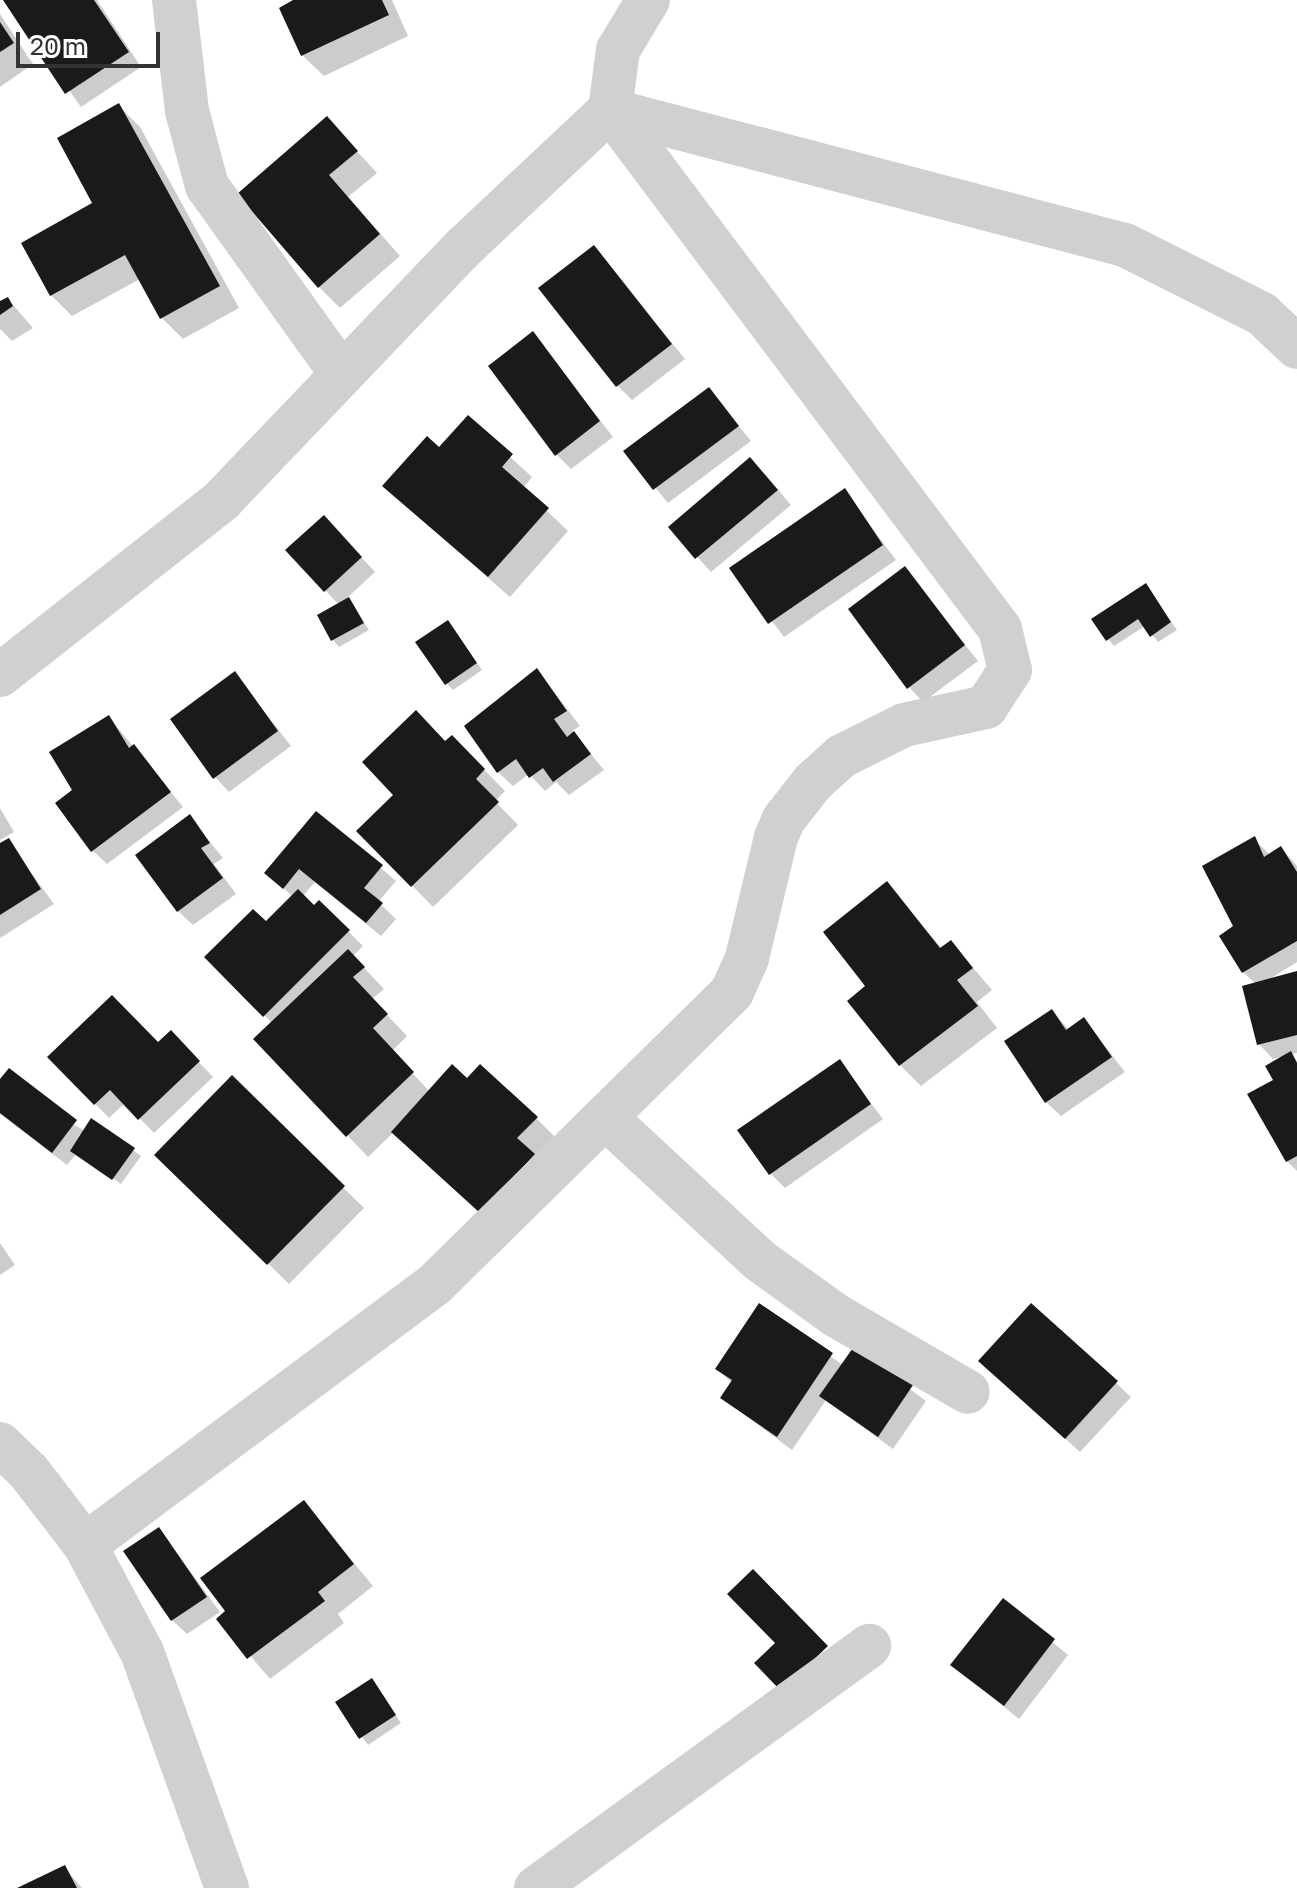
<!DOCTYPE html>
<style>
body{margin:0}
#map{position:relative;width:1297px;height:1888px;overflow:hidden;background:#fff;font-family:"Golos Text",sans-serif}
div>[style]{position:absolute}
.shadow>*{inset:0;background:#0003}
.building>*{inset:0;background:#1a1a1a}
.minor>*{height:44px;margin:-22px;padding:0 22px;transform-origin:22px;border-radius:22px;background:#d0d0d0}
span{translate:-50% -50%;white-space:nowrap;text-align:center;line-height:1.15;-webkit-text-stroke:8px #fff;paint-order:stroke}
.scale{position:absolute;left:16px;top:32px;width:144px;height:36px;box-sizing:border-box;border:4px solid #333;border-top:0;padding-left:10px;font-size:24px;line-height:28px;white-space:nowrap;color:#333;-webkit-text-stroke:6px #fff;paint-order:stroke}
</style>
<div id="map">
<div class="shadow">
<i style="clip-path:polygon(5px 0,97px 0,141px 67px,81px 107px)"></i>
<i style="clip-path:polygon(296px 0,392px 0,408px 36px,324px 76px,302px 55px)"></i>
<i style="clip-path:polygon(0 14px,33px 64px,0 87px)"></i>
<i style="clip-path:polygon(119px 106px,140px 127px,239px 308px,183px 339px,162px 318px,140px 279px,72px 316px,51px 295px,95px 204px)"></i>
<i style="clip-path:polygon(327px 119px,377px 173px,348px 197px,400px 256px,340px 308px,319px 287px)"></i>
<i style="clip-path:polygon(594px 248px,685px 359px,632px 400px,617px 385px)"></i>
<i style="clip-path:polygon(8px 299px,33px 328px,12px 341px,0 329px,0 304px)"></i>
<i style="clip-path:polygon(533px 334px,613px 437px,571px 469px,556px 454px)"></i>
<i style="clip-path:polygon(709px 390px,751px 441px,668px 503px,626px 452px)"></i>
<i style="clip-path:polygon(468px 418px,532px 477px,523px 488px,568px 531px,510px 597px,406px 506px,439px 450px)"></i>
<i style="clip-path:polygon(765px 474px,791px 505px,711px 572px,670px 527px)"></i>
<i style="clip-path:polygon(844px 491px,896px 560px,784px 637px,732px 568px)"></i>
<i style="clip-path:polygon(338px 532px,375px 572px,347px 598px,369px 630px,339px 647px,333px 640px,339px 605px,288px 550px)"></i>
<i style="clip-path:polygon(905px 569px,978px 661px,923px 702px,909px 687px)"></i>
<i style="clip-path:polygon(1145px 585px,1177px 630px,1158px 642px,1145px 626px,1114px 646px,1108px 639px)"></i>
<i style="clip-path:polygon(447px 622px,482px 670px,453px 690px,446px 683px)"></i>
<i style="clip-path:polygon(537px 670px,580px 726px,572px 731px,604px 770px,569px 795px,556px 782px,545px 791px,529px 774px,513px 786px,498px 772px)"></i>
<i style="clip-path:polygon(235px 674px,291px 746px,229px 792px,215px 777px)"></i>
<i style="clip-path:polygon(109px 717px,183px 807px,107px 864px,92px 850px,75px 791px)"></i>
<i style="clip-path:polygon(452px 737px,505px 791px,495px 801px,518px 825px,433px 907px,359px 831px)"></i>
<i style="clip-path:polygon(0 808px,14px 832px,0 840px)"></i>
<i style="clip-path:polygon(317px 814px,396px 881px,378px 902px,396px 919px,381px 936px,315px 882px,303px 896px,314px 908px,319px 902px,363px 946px,353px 956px,384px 989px,372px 999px,407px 1036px,392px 1051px,430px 1092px,467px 1081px,536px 1118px,557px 1139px,555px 1176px,394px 1132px,368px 1157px,256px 1039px,272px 1023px,207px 957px,266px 924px,293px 897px,267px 873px)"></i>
<i style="clip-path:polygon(189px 817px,223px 858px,214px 864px,236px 894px,193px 925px,178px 911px)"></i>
<i style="clip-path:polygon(1254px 839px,1270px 855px,1281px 848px,1297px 866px,1297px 962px,1268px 980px,1297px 973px,1297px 1053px,1291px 1054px,1297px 1061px,1297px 1171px,1287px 1161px,1275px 1080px,1284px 1056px,1273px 1059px,1259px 1044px,1256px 984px,1243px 972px,1236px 927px)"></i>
<i style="clip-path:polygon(8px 841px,54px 904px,0 938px,0 846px)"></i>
<i style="clip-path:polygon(887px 884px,942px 949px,951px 942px,992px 990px,977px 1002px,997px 1028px,921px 1086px,900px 1065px)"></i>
<i style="clip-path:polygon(1052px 1011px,1069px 1030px,1084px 1019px,1125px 1072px,1061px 1116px,1046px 1102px)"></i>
<i style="clip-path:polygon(171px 1033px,213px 1077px,154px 1133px,125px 1103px,109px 1118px,50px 1057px,159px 1045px)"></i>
<i style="clip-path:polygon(839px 1062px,883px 1119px,785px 1188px,770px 1173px)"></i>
<i style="clip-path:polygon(232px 1078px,364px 1208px,289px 1284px,157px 1155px)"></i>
<i style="clip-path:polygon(0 1083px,85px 1131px,92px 1121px,141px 1156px,121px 1184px,77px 1153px,67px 1165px,0 1114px)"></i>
<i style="clip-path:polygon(0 1243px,15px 1265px,0 1275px)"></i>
<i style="clip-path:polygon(759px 1306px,843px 1365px,855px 1348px,926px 1401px,893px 1449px,826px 1400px,792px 1450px,722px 1398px,732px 1383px,717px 1369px)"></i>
<i style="clip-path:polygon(995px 1375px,1116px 1383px,1131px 1397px,1080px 1452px)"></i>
<i style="clip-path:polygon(304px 1503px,373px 1586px,338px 1614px,344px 1623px,270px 1679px,219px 1619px)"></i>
<i style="clip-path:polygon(159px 1529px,220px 1612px,187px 1634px,172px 1620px)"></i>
<i style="clip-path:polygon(1003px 1601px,1068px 1655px,1019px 1719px,953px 1665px)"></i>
<i style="clip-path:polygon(372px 1681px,401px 1723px,368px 1745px,338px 1702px)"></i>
<i style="clip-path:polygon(64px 1867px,82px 1888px,21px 1888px)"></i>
</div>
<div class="building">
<i style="clip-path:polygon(3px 0,94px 0,129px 52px,65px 94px)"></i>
<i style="clip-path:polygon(382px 0,389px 15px,301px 56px,279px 8px,293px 0)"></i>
<i style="clip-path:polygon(0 22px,14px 43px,0 52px)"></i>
<i style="clip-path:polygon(119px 103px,220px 286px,160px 319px,125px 255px,50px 296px,21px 243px,92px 203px,57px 138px)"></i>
<i style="clip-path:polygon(327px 116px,358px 151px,329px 175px,380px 234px,318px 288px,237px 194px)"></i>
<i style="clip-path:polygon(594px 245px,672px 344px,616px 387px,538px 288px)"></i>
<i style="clip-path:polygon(8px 297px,13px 306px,0 315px,0 301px)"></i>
<i style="clip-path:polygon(533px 331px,600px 421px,555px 456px,488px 366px)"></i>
<i style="clip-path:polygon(709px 387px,739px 426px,653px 490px,623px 451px)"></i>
<i style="clip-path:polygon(468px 415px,513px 454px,502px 467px,549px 508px,488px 577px,382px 486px,427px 436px,439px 447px)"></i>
<i style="clip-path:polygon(750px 457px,778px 490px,695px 559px,668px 527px)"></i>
<i style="clip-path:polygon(845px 488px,883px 545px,768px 624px,729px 568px)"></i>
<i style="clip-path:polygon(324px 515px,362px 557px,324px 592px,285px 550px)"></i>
<i style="clip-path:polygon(905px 566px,965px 645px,907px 689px,848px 609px)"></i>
<i style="clip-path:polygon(1146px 583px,1171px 622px,1150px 637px,1138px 619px,1106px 641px,1091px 619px)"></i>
<i style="clip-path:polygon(349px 597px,364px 623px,331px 641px,317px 615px)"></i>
<i style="clip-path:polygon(448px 620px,477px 663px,445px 685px,415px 642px)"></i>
<i style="clip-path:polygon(537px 668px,567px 711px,554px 719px,567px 737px,574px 731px,591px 754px,553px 782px,543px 768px,529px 778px,516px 759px,497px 773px,464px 726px)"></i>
<i style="clip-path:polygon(235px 671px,278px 731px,213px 779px,170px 719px)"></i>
<i style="clip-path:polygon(416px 710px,445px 741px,452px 735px,485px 769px,476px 779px,499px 802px,411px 887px,356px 831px,393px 795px,362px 762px)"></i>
<i style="clip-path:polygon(109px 715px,129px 748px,134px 744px,171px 792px,91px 852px,55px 803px,72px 790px,49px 752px)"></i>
<i style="clip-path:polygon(316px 811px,383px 865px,364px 888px,383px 903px,366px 923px,299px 869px,283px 889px,264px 873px)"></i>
<i style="clip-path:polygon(190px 814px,210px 843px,201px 848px,223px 878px,177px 912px,135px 855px)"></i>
<i style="clip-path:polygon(1255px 836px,1264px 857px,1281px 846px,1297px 872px,1297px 941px,1242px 973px,1219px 936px,1233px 926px,1202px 866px)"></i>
<i style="clip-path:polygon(9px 838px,41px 889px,0 915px,0 843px)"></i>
<i style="clip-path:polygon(887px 881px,940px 948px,951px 940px,973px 968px,957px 980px,978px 1006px,899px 1066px,847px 1001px,865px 986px,823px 932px)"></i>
<i style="clip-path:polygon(298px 889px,314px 905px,319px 900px,350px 930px,263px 1017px,204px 957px,253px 909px,266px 921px)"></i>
<i style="clip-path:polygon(348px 949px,365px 967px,353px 977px,388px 1014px,373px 1028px,414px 1072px,346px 1137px,253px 1039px)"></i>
<i style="clip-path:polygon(1297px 971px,1297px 1035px,1257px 1045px,1242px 986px)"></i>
<i style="clip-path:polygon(112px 995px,158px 1042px,171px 1030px,200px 1061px,138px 1120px,110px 1090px,94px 1105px,47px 1057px)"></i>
<i style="clip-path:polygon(1052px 1009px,1066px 1030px,1084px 1017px,1112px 1057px,1045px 1103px,1004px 1041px)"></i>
<i style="clip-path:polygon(1291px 1051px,1297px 1063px,1297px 1156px,1286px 1162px,1247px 1094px,1273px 1080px,1265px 1066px)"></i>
<i style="clip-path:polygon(840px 1059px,871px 1104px,769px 1175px,737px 1130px)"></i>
<i style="clip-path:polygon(452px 1064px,467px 1078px,480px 1064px,538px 1117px,517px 1138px,535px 1154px,480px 1213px,391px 1132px)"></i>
<i style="clip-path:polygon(9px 1068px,77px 1120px,52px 1153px,0 1113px,0 1079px)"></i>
<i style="clip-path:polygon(232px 1075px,345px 1186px,267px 1265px,154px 1155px)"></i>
<i style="clip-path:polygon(91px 1118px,135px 1148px,112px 1180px,70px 1151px)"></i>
<i style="clip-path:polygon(759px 1303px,833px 1353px,777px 1437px,720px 1398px,732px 1380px,715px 1369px)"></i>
<i style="clip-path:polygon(1031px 1303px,1118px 1381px,1065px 1439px,978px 1361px)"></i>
<i style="clip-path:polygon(855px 1345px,913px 1385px,878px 1437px,819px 1396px)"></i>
<i style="clip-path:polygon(304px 1500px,354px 1564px,318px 1592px,325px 1601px,247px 1659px,216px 1619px,225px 1611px,200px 1578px)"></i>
<i style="clip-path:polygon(159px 1527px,207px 1597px,171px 1621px,123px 1551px)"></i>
<i style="clip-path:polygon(753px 1569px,828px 1646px,781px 1691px,754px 1663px,775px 1643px,727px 1594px)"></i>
<i style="clip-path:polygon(1003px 1598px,1055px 1639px,1004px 1706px,950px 1665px)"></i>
<i style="clip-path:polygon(372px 1678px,396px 1715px,359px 1739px,335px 1702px)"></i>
<i style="clip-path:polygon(65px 1865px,77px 1888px,17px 1888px)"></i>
</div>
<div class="minor">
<i style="left:174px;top:0;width:112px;rotate:83.3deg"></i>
<i style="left:187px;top:111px;width:78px;rotate:75.1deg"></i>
<i style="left:207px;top:186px;width:230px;rotate:54.4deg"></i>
<i style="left:0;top:675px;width:283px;rotate:-38.2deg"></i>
<i style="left:222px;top:500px;width:350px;rotate:-46.3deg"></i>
<i style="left:464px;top:247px;width:200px;rotate:-43.2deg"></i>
<i style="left:610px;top:110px;width:532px;rotate:14.69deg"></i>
<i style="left:1125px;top:245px;width:153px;rotate:26.7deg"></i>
<i style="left:1262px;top:314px;width:48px;rotate:43.3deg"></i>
<i style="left:607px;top:1119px;width:207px;rotate:42.8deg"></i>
<i style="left:759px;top:1260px;width:96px;rotate:35.7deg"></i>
<i style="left:837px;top:1316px;width:151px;rotate:30.1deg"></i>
<i style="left:0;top:1444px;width:40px;rotate:44deg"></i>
<i style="left:29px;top:1472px;width:92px;rotate:52.5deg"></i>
<i style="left:85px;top:1545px;width:121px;rotate:62deg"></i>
<i style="left:142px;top:1652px;width:251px;rotate:70.2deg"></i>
<i style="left:85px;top:1545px;width:435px;rotate:-36.7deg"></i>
<i style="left:434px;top:1285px;width:418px;rotate:-44.5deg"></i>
<i style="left:732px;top:992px;width:37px;rotate:-66deg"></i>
<i style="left:747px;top:958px;width:124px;rotate:-76.5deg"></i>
<i style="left:776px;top:837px;width:20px;rotate:-66deg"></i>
<i style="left:784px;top:819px;width:47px;rotate:-51.9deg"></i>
<i style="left:813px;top:782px;width:39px;rotate:-42deg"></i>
<i style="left:842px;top:756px;width:69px;rotate:-26.6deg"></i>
<i style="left:904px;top:725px;width:84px;rotate:-12.4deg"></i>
<i style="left:986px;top:707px;width:44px;rotate:-57deg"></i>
<i style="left:1010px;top:670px;width:42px;rotate:-103.7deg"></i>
<i style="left:1000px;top:629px;width:649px;rotate:-126.92deg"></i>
<i style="left:610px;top:110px;width:61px;rotate:-82.4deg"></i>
<i style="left:618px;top:50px;width:58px;rotate:-59deg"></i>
<i style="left:536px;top:1888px;width:412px;rotate:-36deg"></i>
</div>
<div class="scale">20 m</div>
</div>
